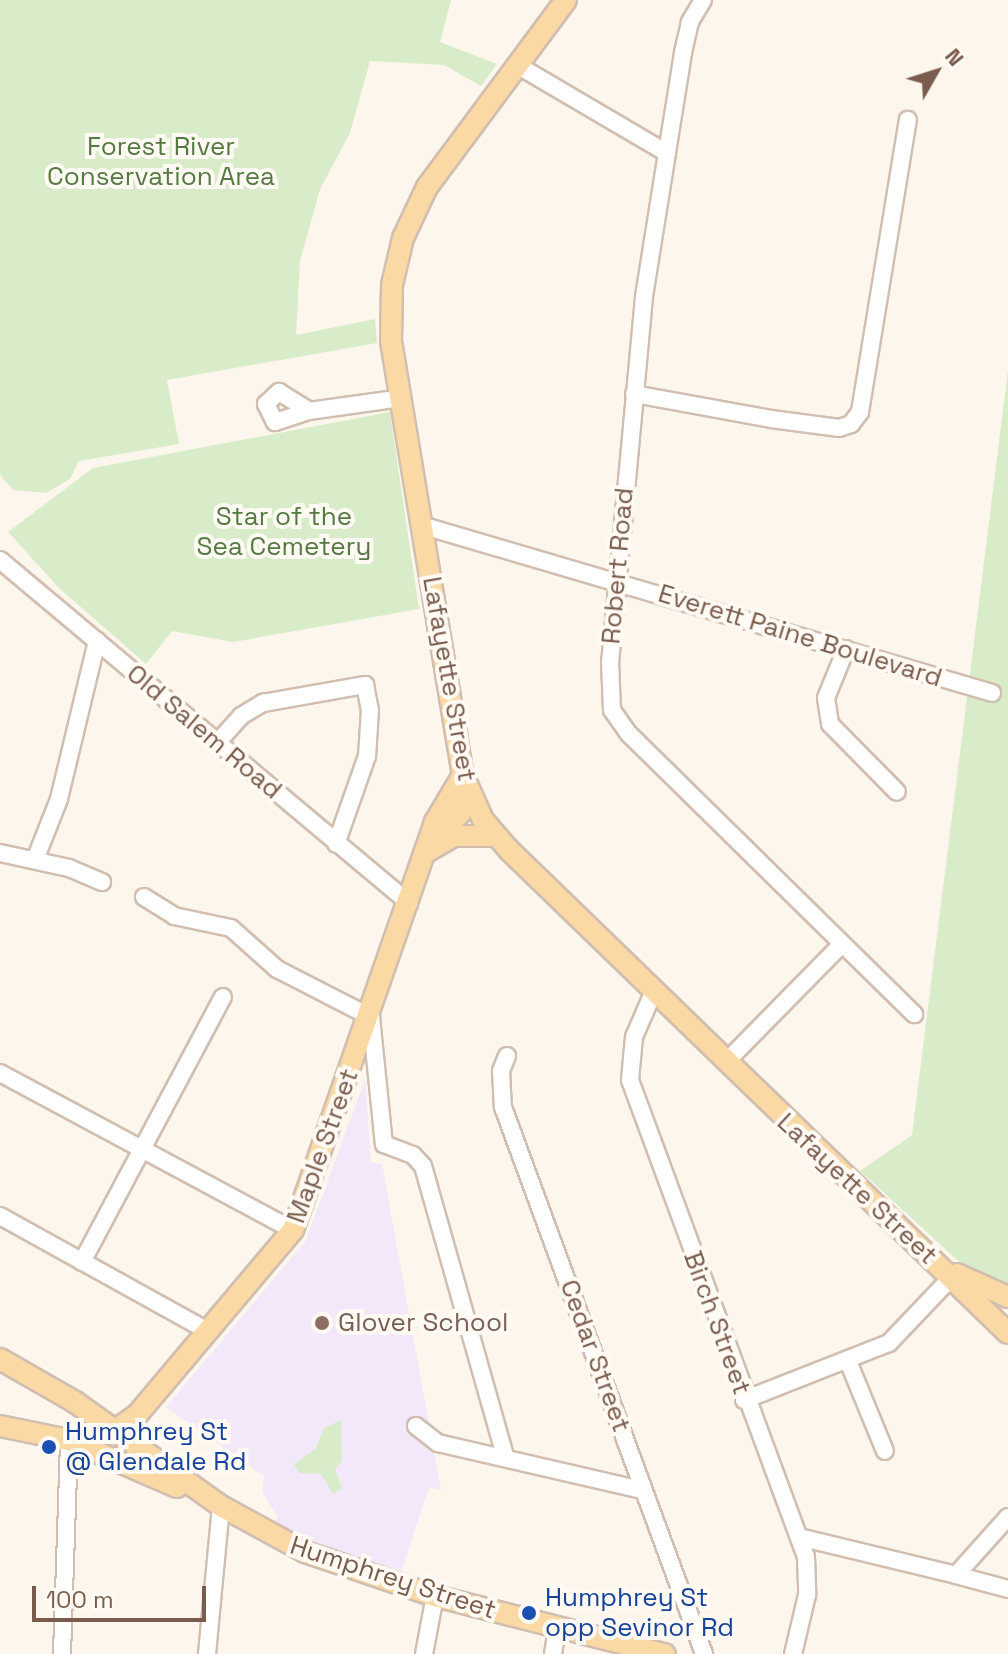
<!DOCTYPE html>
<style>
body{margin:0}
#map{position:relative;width:1008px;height:1654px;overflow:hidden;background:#fdf6ec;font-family:"Space Grotesk",sans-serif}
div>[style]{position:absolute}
.education>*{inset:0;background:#f3e8fa}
.green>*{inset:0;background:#d8ecc9}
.roads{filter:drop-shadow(2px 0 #d1beb0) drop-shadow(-2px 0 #d1beb0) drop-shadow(0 2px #d1beb0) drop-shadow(0 -2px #d1beb0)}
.minor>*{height:16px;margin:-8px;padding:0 8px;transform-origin:8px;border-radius:8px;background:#fff}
.major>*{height:20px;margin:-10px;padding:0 10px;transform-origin:10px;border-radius:10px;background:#fbd9a5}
.dots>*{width:22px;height:22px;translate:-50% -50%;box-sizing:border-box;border:4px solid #fffaf3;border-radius:50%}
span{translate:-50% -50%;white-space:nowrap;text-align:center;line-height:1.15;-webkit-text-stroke:8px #fffaf3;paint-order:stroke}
.park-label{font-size:26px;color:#537a41}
.street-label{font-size:26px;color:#7a5c4d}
.education-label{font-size:26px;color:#785e54}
.left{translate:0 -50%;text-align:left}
.transit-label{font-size:26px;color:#164399}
.north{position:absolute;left:896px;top:32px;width:80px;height:80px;-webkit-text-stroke:6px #fffaf3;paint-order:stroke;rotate:51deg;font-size:22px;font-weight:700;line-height:32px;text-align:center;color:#7a5c4d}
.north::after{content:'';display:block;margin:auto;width:28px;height:36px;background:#7a5c4d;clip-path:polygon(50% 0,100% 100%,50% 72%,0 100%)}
.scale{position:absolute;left:32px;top:1586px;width:174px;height:36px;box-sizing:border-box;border:4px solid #7a5c4d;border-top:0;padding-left:10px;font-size:24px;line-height:28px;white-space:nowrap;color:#7a5c4d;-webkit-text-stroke:6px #fffaf3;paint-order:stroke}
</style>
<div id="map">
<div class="education">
<i style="clip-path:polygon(365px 1080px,371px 1162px,382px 1164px,441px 1490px,429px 1487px,402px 1570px,344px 1555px,274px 1523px,278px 1517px,262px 1492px,264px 1476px,166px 1407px,305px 1242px)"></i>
</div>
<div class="green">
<i style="clip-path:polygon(0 0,451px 0,440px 42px,497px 64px,481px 86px,444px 65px,370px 61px,350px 133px,320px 189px,300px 261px,296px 335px,375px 319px,377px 343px,167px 380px,179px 444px,79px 461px,70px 479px,46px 493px,13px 490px,0 475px)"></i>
<i style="clip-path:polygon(1008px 370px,1008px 1287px,966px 1268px,860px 1171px,912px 1135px)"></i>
<i style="clip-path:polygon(390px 412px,419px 609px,233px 642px,172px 631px,146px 664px,59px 588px,8px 532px,93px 468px)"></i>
<i style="clip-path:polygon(341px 1420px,342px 1461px,335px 1469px,342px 1488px,333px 1494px,321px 1474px,299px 1473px,294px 1464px,316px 1448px,324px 1428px)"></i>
</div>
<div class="roads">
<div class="minor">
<i style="left:703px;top:0;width:26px;rotate:121deg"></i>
<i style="left:690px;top:22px;width:32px;rotate:103deg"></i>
<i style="left:683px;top:53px;width:247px;rotate:99.1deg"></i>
<i style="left:644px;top:297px;width:366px;rotate:95.3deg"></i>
<i style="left:610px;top:661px;width:49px;rotate:87.7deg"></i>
<i style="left:612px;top:710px;width:29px;rotate:55deg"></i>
<i style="left:629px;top:734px;width:400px;rotate:44.5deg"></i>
<i style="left:517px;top:65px;width:174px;rotate:30.4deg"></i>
<i style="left:634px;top:394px;width:139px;rotate:10.3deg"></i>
<i style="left:771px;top:419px;width:69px;rotate:7.5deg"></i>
<i style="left:839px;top:428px;width:13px;rotate:-18deg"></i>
<i style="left:851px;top:424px;width:15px;rotate:-53deg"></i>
<i style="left:860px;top:412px;width:296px;rotate:-80.7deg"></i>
<i style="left:309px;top:411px;width:36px;rotate:162deg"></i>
<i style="left:275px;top:422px;width:20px;rotate:-117deg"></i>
<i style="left:266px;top:404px;width:18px;rotate:-43deg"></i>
<i style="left:279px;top:392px;width:36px;rotate:32deg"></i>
<i style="left:309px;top:411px;width:93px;rotate:-8deg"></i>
<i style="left:424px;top:526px;width:592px;rotate:16.38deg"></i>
<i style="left:0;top:560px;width:534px;rotate:39.98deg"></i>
<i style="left:846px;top:649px;width:53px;rotate:112.2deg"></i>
<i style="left:826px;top:698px;width:26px;rotate:81deg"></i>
<i style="left:830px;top:724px;width:95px;rotate:45.4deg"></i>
<i style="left:217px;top:743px;width:36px;rotate:-48deg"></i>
<i style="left:241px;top:716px;width:26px;rotate:-31deg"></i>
<i style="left:263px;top:703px;width:104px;rotate:-10deg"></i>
<i style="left:365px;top:685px;width:25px;rotate:79deg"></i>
<i style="left:370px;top:710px;width:46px;rotate:93.7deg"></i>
<i style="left:367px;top:756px;width:93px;rotate:109.4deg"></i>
<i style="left:0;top:853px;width:71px;rotate:12.3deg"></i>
<i style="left:69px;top:868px;width:36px;rotate:23deg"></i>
<i style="left:35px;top:860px;width:66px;rotate:-68.5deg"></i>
<i style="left:59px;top:799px;width:163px;rotate:-76.5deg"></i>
<i style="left:144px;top:897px;width:36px;rotate:32deg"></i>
<i style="left:174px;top:916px;width:58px;rotate:11.9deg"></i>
<i style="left:231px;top:928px;width:62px;rotate:41.7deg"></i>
<i style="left:277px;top:969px;width:106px;rotate:27.1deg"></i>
<i style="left:371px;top:1017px;width:128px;rotate:84.2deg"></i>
<i style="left:384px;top:1144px;width:31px;rotate:21deg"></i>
<i style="left:413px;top:1155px;width:15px;rotate:48deg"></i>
<i style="left:423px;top:1166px;width:300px;rotate:74.2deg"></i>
<i style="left:653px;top:993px;width:48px;rotate:113.4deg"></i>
<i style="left:634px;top:1037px;width:43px;rotate:95.3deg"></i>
<i style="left:630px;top:1080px;width:508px;rotate:69.75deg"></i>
<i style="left:806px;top:1557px;width:38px;rotate:88deg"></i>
<i style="left:807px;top:1595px;width:61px;rotate:103.3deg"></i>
<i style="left:507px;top:1056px;width:16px;rotate:112deg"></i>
<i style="left:501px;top:1071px;width:36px;rotate:87deg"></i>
<i style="left:503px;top:1107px;width:583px;rotate:69.82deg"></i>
<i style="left:726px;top:1062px;width:165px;rotate:-45.5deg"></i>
<i style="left:0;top:1073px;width:332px;rotate:28.2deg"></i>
<i style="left:0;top:1216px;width:239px;rotate:29deg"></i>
<i style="left:82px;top:1262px;width:300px;rotate:-62deg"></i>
<i style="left:848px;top:1361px;width:97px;rotate:67.7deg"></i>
<i style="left:744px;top:1400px;width:156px;rotate:-21.5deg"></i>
<i style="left:889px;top:1343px;width:90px;rotate:-46.4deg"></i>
<i style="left:416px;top:1426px;width:28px;rotate:38deg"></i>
<i style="left:438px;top:1443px;width:209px;rotate:13deg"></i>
<i style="left:799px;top:1537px;width:162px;rotate:13.6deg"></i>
<i style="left:956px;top:1575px;width:78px;rotate:-48.1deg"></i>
<i style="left:956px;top:1575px;width:54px;rotate:15.1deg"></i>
<i style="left:62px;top:1654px;width:214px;rotate:-88.1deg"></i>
<i style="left:207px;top:1654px;width:149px;rotate:-84.6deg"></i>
<i style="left:424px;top:1654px;width:59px;rotate:-79.3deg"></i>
<i style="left:553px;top:1654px;width:26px;rotate:-81deg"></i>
</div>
<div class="major">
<i style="left:566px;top:0;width:233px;rotate:126.6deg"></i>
<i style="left:427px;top:187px;width:56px;rotate:115.2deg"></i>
<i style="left:403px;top:238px;width:48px;rotate:103.2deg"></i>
<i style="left:392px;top:285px;width:56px;rotate:91deg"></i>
<i style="left:391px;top:341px;width:440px;rotate:80.6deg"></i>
<i style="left:463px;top:775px;width:49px;rotate:66deg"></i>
<i style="left:483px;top:820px;width:40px;rotate:49deg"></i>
<i style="left:509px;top:850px;width:694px;rotate:44.07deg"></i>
<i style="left:433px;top:843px;width:57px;rotate:-47.9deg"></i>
<i style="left:426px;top:852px;width:32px;rotate:-30deg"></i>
<i style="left:454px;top:836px;width:42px"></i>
<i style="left:957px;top:1274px;width:56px;rotate:24.3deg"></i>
<i style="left:0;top:1359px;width:86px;rotate:29.8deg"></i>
<i style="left:75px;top:1402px;width:179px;rotate:35.5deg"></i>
<i style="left:221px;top:1506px;width:96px;rotate:28.7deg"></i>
<i style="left:305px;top:1552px;width:137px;rotate:18.7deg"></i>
<i style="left:435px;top:1596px;width:237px;rotate:14.2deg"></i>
<i style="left:0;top:1426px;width:70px;rotate:11.5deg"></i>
<i style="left:69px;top:1440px;width:118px;rotate:23.5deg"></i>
<i style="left:69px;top:1440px;width:46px;rotate:-11.3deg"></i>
<i style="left:114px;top:1431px;width:28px;rotate:-35deg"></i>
<i style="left:137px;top:1415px;width:242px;rotate:-49.9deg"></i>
<i style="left:293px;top:1230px;width:432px;rotate:-70.8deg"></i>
<i style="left:435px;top:822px;width:55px;rotate:-59.2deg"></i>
</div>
</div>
<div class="dots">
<i style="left:322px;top:1323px;background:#8d6e63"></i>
<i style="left:49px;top:1447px;background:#1a4fb4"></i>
<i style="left:529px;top:1613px;background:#1a4fb4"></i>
</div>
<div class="park-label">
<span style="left:161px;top:162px">Forest River<br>Conservation Area</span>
<span style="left:284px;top:532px">Star of the<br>Sea Cemetery</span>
</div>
<div class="street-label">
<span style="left:618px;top:566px;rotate:-85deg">Robert Road</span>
<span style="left:800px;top:636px;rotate:17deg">Everett Paine Boulevard</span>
<span style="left:449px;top:679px;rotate:80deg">Lafayette Street</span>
<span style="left:204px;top:732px;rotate:40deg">Old Salem Road</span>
<span style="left:323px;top:1146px;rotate:-70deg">Maple Street</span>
<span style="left:857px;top:1189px;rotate:43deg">Lafayette Street</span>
<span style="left:717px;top:1323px;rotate:70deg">Birch Street</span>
<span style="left:595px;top:1356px;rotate:70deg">Cedar Street</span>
<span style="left:393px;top:1578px;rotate:18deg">Humphrey Street</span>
</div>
<div class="education-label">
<span class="left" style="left:338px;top:1323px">Glover School</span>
</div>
<div class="transit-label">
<span class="left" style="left:65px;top:1447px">Humphrey St<br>@ Glendale Rd</span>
<span class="left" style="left:545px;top:1613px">Humphrey St<br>opp Sevinor Rd</span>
</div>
<div class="north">N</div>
<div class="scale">100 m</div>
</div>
